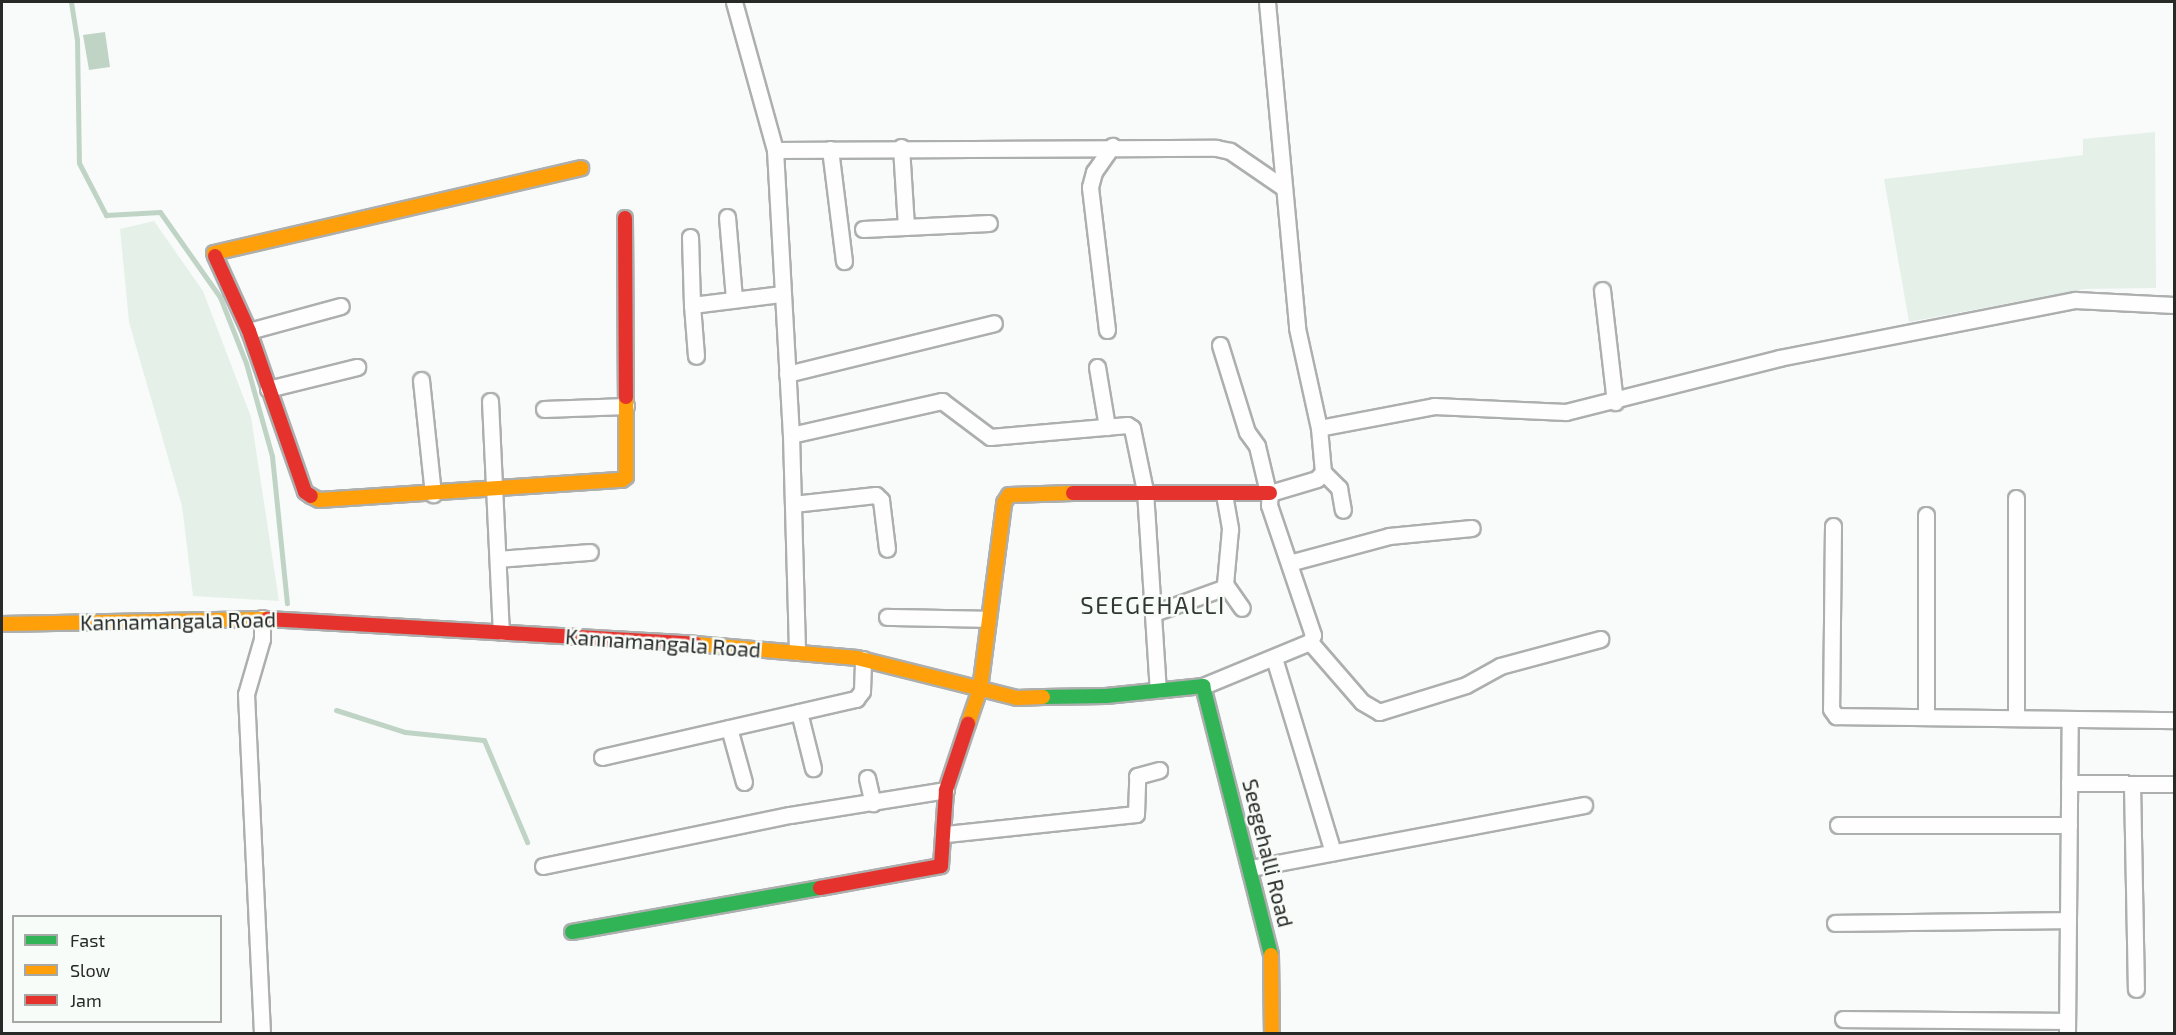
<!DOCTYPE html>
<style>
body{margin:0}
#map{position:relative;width:2176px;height:1035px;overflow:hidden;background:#f9fbfa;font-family:"Exo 2",sans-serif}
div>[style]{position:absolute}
.green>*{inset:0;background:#e5f1e8}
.water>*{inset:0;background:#c0d4c6}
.stream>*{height:5px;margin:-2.5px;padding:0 2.5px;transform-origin:2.5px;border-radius:2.5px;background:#c0d4c6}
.roads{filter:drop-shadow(2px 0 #adafae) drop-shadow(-2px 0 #adafae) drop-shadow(0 2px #adafae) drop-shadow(0 -2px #adafae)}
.street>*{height:15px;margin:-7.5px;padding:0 7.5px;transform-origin:7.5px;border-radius:7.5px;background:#fefefe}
.fast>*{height:14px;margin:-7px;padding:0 7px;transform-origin:7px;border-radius:7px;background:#30b455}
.slow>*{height:14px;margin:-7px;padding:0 7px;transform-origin:7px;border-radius:7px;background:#ff9f0a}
.jam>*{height:14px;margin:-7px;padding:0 7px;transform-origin:7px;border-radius:7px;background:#e5322d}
span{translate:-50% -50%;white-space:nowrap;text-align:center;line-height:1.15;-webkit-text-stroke:5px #f8fcf9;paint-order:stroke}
.street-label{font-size:21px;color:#282a28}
.quarter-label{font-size:24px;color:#333734;letter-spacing:1.5px}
.frame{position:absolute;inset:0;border:3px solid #282a28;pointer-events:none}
.legend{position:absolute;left:12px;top:915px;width:210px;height:108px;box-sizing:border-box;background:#f8fcf9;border:2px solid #a5a8a5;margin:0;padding:8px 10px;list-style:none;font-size:18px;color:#282a28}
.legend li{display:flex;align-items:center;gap:12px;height:30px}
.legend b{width:30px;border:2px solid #a5a8a5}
</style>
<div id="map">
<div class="green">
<i style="clip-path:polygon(2155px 132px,2156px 288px,2085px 289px,1909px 322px,1884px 179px,2083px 155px,2083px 139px)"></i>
<i style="clip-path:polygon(154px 221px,203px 291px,251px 417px,279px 601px,193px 596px,182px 506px,129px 322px,120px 229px)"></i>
</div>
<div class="water">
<i style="clip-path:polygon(105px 32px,110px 67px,89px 70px,83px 35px)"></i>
</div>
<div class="stream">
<i style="left:71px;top:2px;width:37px;rotate:81deg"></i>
<i style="left:77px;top:39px;width:124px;rotate:89.1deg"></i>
<i style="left:79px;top:163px;width:59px;rotate:62.6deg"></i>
<i style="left:106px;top:215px;width:54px;rotate:-3.2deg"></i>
<i style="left:160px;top:212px;width:104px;rotate:54.8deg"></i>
<i style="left:220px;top:297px;width:71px;rotate:68.5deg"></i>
<i style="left:246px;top:363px;width:97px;rotate:74.4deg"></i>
<i style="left:272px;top:456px;width:148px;rotate:84.2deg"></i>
<i style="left:336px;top:710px;width:72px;rotate:17.7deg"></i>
<i style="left:405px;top:732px;width:79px;rotate:5.8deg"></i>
<i style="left:484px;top:740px;width:111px;rotate:67.1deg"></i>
</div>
<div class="roads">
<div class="street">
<i style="left:734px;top:2px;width:154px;rotate:74.5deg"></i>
<i style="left:775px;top:150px;width:285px;rotate:86.8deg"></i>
<i style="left:791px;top:435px;width:217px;rotate:88.4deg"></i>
<i style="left:1267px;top:2px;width:327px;rotate:84.7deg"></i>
<i style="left:1297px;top:328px;width:102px;rotate:77.6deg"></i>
<i style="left:1319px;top:428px;width:44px;rotate:84.8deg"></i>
<i style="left:1323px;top:472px;width:9px;rotate:131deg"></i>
<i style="left:1317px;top:479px;width:49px;rotate:163.4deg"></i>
<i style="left:1270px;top:493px;width:12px;rotate:95deg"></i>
<i style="left:1269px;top:505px;width:137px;rotate:71.3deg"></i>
<i style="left:1313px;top:635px;width:8px;rotate:113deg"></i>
<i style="left:901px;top:147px;width:80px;rotate:86.4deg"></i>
<i style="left:830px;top:149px;width:113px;rotate:82.9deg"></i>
<i style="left:775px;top:150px;width:441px;rotate:-0.3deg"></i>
<i style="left:1216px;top:148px;width:14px;rotate:12deg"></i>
<i style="left:1230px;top:151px;width:65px;rotate:34.4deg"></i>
<i style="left:727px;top:217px;width:82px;rotate:85.1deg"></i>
<i style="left:863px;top:229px;width:126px;rotate:-2.7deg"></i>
<i style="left:690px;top:237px;width:68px;rotate:88.3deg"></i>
<i style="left:692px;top:305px;width:91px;rotate:-7deg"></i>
<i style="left:1602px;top:290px;width:113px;rotate:83.4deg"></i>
<i style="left:692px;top:305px;width:51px;rotate:85.5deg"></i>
<i style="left:1107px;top:330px;width:144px;rotate:-96.8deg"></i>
<i style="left:1090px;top:187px;width:16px;rotate:-75deg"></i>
<i style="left:1094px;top:172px;width:32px;rotate:-55deg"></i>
<i style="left:249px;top:331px;width:95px;rotate:-15.2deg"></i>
<i style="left:1220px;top:345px;width:91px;rotate:72.8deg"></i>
<i style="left:1247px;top:432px;width:17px;rotate:54deg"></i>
<i style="left:1257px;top:446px;width:47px;rotate:76.6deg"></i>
<i style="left:1097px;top:367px;width:61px;rotate:80.5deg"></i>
<i style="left:787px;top:374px;width:213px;rotate:-13.8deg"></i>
<i style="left:421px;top:380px;width:115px;rotate:84deg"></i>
<i style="left:268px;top:389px;width:92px;rotate:-13.9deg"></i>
<i style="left:490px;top:401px;width:231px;rotate:87.3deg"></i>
<i style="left:544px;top:409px;width:82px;rotate:-2.1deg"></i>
<i style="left:1319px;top:428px;width:117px;rotate:-10.8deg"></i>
<i style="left:1434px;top:406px;width:132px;rotate:2.6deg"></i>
<i style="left:1566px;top:412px;width:220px;rotate:-14.2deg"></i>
<i style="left:1779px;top:358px;width:302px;rotate:-11.1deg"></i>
<i style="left:2075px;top:300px;width:99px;rotate:2.9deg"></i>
<i style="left:791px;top:435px;width:155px;rotate:-12.7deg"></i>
<i style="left:942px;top:401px;width:60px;rotate:36.9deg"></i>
<i style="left:990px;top:437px;width:138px;rotate:-5deg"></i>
<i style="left:1127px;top:425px;width:6px;rotate:31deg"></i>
<i style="left:1132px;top:428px;width:64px;rotate:78.3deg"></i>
<i style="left:1145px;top:491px;width:199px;rotate:86.3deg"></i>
<i style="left:1323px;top:472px;width:23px;rotate:45deg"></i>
<i style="left:1339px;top:488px;width:22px;rotate:80deg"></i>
<i style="left:1224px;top:494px;width:36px;rotate:80deg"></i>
<i style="left:1230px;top:529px;width:55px;rotate:95.2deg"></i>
<i style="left:1225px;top:584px;width:29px;rotate:55deg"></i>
<i style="left:793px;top:504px;width:83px;rotate:-6.2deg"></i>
<i style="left:876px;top:495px;width:7px;rotate:45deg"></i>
<i style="left:881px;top:500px;width:49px;rotate:83deg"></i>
<i style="left:1833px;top:526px;width:183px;rotate:90.6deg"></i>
<i style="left:1831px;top:709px;width:9px;rotate:54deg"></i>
<i style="left:1836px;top:716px;width:338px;rotate:0.7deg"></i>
<i style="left:498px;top:559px;width:92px;rotate:-4.4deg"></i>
<i style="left:1289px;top:563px;width:104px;rotate:-15.1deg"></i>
<i style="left:1389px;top:536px;width:83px;rotate:-5.5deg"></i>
<i style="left:1154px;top:613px;width:77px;rotate:-19.9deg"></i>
<i style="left:887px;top:617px;width:101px;rotate:1.1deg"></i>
<i style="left:262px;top:618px;width:21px;rotate:90deg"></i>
<i style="left:262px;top:639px;width:57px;rotate:106.2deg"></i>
<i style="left:246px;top:694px;width:340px;rotate:87.3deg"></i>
<i style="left:1310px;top:642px;width:79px;rotate:49.1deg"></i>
<i style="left:1362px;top:702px;width:20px;rotate:30deg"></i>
<i style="left:1379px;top:712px;width:91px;rotate:-17.2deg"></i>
<i style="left:1466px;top:685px;width:39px;rotate:-29deg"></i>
<i style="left:1500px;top:666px;width:104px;rotate:-15.1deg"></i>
<i style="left:1274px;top:658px;width:203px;rotate:73.1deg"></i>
<i style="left:1203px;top:686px;width:116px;rotate:-22.4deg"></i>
<i style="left:799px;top:712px;width:58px;rotate:76deg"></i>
<i style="left:1926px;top:717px;width:202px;rotate:-90deg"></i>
<i style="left:2016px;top:718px;width:220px;rotate:-90deg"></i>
<i style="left:729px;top:728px;width:56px;rotate:74.5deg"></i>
<i style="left:602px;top:757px;width:261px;rotate:-12.9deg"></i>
<i style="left:856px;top:699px;width:10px;rotate:-53deg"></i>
<i style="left:862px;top:691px;width:32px;rotate:-88deg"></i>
<i style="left:867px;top:778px;width:26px;rotate:77deg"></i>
<i style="left:2069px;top:783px;width:105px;rotate:0.5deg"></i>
<i style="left:2132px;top:784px;width:205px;rotate:88.9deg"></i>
<i style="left:1838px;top:825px;width:231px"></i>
<i style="left:946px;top:834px;width:191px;rotate:-6deg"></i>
<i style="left:1136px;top:814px;width:38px;rotate:-88deg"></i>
<i style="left:1137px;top:776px;width:23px;rotate:-15deg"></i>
<i style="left:543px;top:866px;width:252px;rotate:-11.7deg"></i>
<i style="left:790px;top:815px;width:158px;rotate:-9.1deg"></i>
<i style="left:1251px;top:868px;width:339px;rotate:-10.7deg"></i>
<i style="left:1835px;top:923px;width:233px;rotate:-0.7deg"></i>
<i style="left:1843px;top:1019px;width:224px;rotate:0.5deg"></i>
<i style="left:2067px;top:1034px;width:315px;rotate:-89.5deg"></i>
</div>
<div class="fast">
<i style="left:1043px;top:697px;width:63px;rotate:-0.9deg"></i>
<i style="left:1106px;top:696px;width:98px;rotate:-5.9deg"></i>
<i style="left:1203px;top:686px;width:277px;rotate:75.8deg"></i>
<i style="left:572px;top:932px;width:252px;rotate:-10.1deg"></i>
</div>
<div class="slow">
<i style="left:215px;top:256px;width:3px;rotate:-108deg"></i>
<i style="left:214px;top:253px;width:377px;rotate:-13deg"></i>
<i style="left:311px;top:496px;width:9px;rotate:27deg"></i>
<i style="left:319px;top:500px;width:304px;rotate:-3.8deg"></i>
<i style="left:622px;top:480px;width:5px;rotate:-37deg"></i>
<i style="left:626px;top:477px;width:80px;rotate:-90deg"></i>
<i style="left:2px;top:624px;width:265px;rotate:-1.1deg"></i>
<i style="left:695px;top:644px;width:163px;rotate:4.9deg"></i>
<i style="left:857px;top:658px;width:165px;rotate:14deg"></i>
<i style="left:1017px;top:698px;width:26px;rotate:-2deg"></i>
<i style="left:968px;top:724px;width:37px;rotate:-71deg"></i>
<i style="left:980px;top:689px;width:188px;rotate:-82.6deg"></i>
<i style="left:1004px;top:503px;width:9px;rotate:-58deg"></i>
<i style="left:1009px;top:495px;width:64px;rotate:-1.8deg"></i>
<i style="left:1271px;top:955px;width:79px;rotate:89.3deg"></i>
</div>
<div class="jam">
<i style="left:625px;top:218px;width:179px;rotate:89.7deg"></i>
<i style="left:215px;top:256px;width:82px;rotate:65.6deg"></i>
<i style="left:249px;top:331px;width:170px;rotate:70.8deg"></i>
<i style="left:305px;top:492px;width:7px;rotate:34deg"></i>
<i style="left:1073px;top:493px;width:197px"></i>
<i style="left:267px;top:619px;width:429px;rotate:3.3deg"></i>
<i style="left:820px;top:888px;width:123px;rotate:-10.3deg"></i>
<i style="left:941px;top:866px;width:76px;rotate:-86.2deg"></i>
<i style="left:946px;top:790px;width:70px;rotate:-71.6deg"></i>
</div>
</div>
<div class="street-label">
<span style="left:178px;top:621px;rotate:-1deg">Kannamangala Road</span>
<span style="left:663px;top:643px;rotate:4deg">Kannamangala Road</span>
<span style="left:1268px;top:853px;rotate:76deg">Seegehalli Road</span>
</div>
<div class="quarter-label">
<span style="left:1153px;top:605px">SEEGEHALLI</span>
</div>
<div class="frame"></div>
<ul class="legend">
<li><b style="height:8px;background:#30b455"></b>Fast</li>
<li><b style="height:8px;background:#ff9f0a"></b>Slow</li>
<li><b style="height:8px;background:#e5322d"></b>Jam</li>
</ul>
</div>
